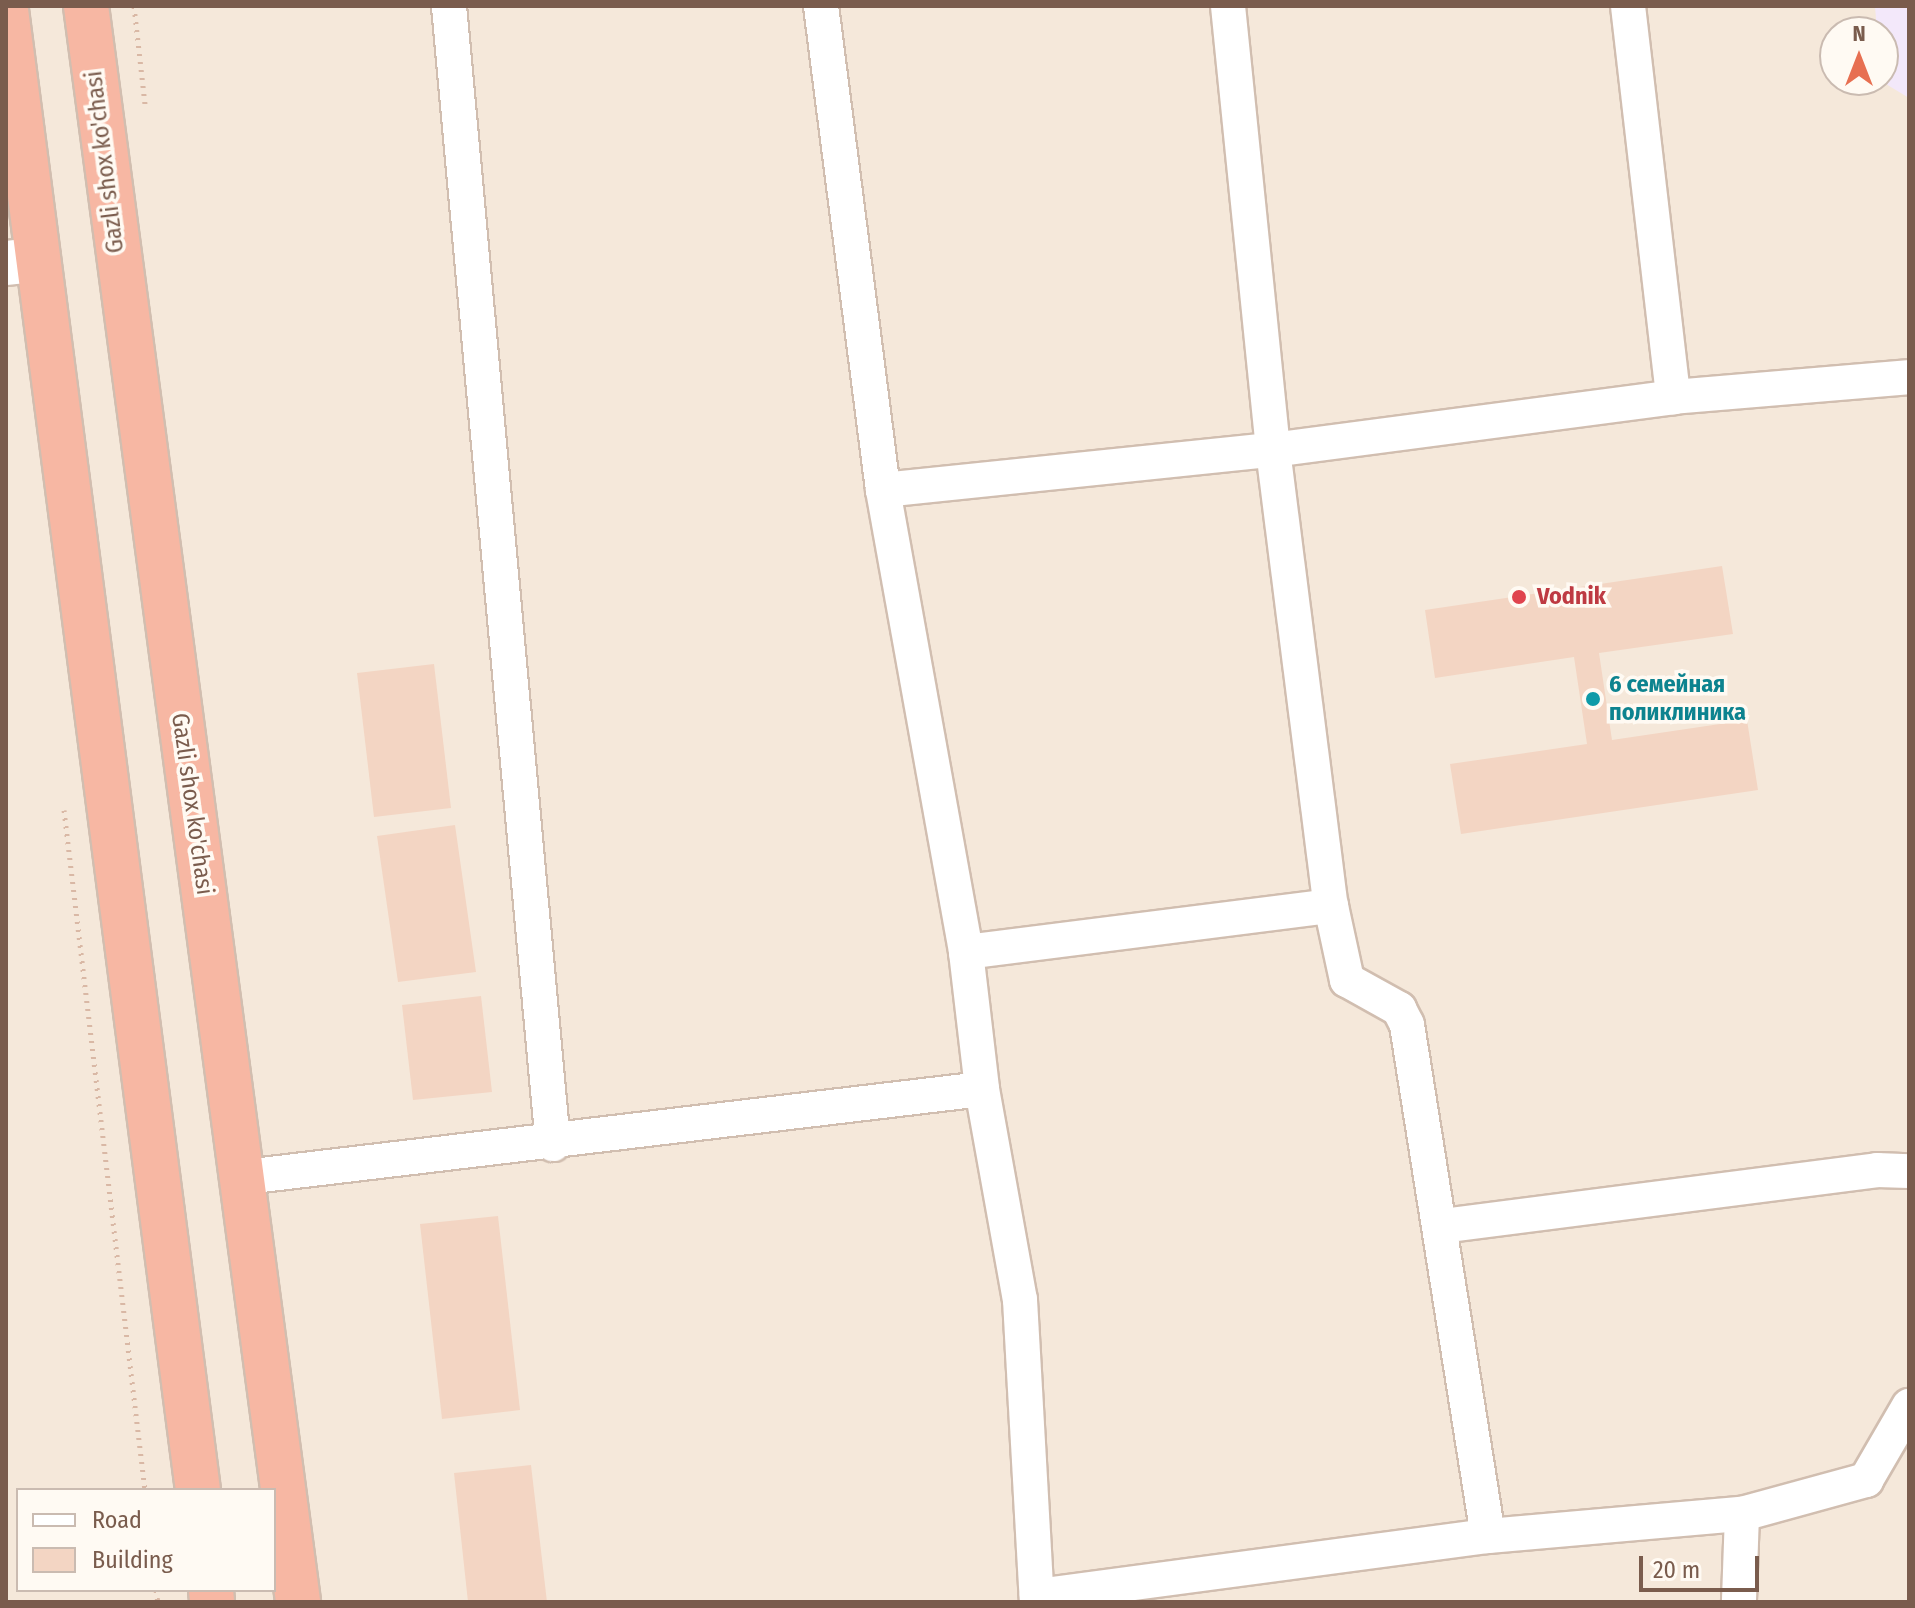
<!DOCTYPE html>
<meta charset="utf-8">
<style>
body{margin:0}
#map{position:relative;width:1915px;height:1608px;overflow:hidden;background:#fdf6ec;font-family:"Fira Sans Condensed",sans-serif}
div>[style]{position:absolute}
.residential>*{inset:0;background:#f5e8da}
.education>*{inset:0;background:#f3e8fa}
.building>*{inset:0;background:#f3d5c3}
.path>*{height:5px;margin-top:-2.5px;transform-origin:0;background:repeating-linear-gradient(90deg,#d9b8a5 0 2px,transparent 0 8px)}
.roads{filter:drop-shadow(2px 0 #d1beb0) drop-shadow(-2px 0 #d1beb0) drop-shadow(0 2px #d1beb0) drop-shadow(0 -2px #d1beb0)}
.street>*{height:34px;margin:-17px;padding:0 17px;transform-origin:17px;border-radius:17px;background:#fff}
.secondary>*{height:44px;margin:-22px;padding:0 22px;transform-origin:22px;border-radius:22px;background:#fff}
.highway>*{height:44px;margin:-22px;padding:0 22px;transform-origin:22px;border-radius:22px;background:#f7b7a3}
.dots>*{width:22px;height:22px;translate:-50% -50%;box-sizing:border-box;border:4px solid #fffaf3;border-radius:50%}
span{translate:-50% -50%;white-space:nowrap;text-align:center;line-height:1.15;-webkit-text-stroke:7px #fffaf3;paint-order:stroke}
.street-label{font-size:24px;color:#7a5c4d}
.health-label{font-size:24px;color:#be3a42;font-weight:700}
.left{translate:0 -50%;text-align:left}
.culture-label{font-size:24px;color:#0d838f;font-weight:700}
.frame{position:absolute;inset:0;border:8px solid #7a5c4d;pointer-events:none}
.legend{position:absolute;left:16px;top:1488px;width:260px;height:104px;box-sizing:border-box;background:#fffaf3;border:2px solid #cabbb1;margin:0;padding:10px 14px;list-style:none;font-size:24px;color:#7a5c4d}
.legend li{display:flex;align-items:center;gap:16px;height:40px}
.legend b{width:40px;border:2px solid #cabbb1}
.north{position:absolute;left:1819px;top:16px;width:80px;height:80px;box-sizing:border-box;background:#fffaf3;border:2px solid #cabbb1;border-radius:50%;rotate:0deg;font-size:22px;font-weight:700;line-height:32px;text-align:center;color:#7a5c4d}
.north::after{content:'';display:block;margin:auto;width:28px;height:36px;background:#e76f51;clip-path:polygon(50% 0,100% 100%,50% 72%,0 100%)}
.scale{position:absolute;left:1639px;top:1556px;width:120px;height:36px;box-sizing:border-box;border:4px solid #7a5c4d;border-top:0;padding-left:10px;font-size:24px;line-height:28px;white-space:nowrap;color:#7a5c4d;-webkit-text-stroke:6px #fffaf3;paint-order:stroke}
</style>
<div id="map">
<div class="residential">
<i style="clip-path:polygon(evenodd,6px 6px,1909px 6px,1909px 1602px,6px 1602px,6px 6px,1835px 32px,1883px 32px,1883px 80px,1835px 80px,1835px 32px,6px 6px,18px 1490px,274px 1490px,274px 1590px,18px 1590px,18px 1490px)"></i>
</div>
<div class="education">
<i style="clip-path:polygon(1875px 6px,1909px 6px,1909px 98px,1881px 81px,1883px 32px,1877px 32px)"></i>
</div>
<div class="building">
<i style="clip-path:polygon(1722px 566px,1733px 634px,1599px 653px,1612px 740px,1747px 720px,1758px 790px,1461px 834px,1450px 764px,1587px 744px,1574px 657px,1435px 678px,1425px 610px)"></i>
<i style="clip-path:polygon(434px 664px,451px 808px,374px 817px,357px 673px)"></i>
<i style="clip-path:polygon(455px 825px,476px 972px,398px 982px,377px 836px)"></i>
<i style="clip-path:polygon(481px 996px,492px 1092px,413px 1100px,402px 1005px)"></i>
<i style="clip-path:polygon(498px 1216px,520px 1410px,442px 1419px,420px 1224px)"></i>
<i style="clip-path:polygon(531px 1465px,547px 1602px,468px 1602px,454px 1473px)"></i>
</div>
<div class="path">
<i style="left:134px;top:6px;width:99px;rotate:83.6deg"></i>
<i style="left:64px;top:810px;width:685px;rotate:83.21deg"></i>
<i style="left:156px;top:1590px;width:12px;rotate:81deg"></i>
</div>
<div class="roads">
<div class="street">
<i style="left:449px;top:6px;width:1143px;rotate:84.78deg"></i>
<i style="left:821px;top:6px;width:488px;rotate:82.7deg"></i>
<i style="left:883px;top:490px;width:469px;rotate:79.8deg"></i>
<i style="left:966px;top:952px;width:138px;rotate:83.3deg"></i>
<i style="left:982px;top:1089px;width:214px;rotate:79.8deg"></i>
<i style="left:1020px;top:1300px;width:302px;rotate:86.8deg"></i>
<i style="left:1228px;top:6px;width:446px;rotate:84.2deg"></i>
<i style="left:1273px;top:450px;width:460px;rotate:82.8deg"></i>
<i style="left:1331px;top:906px;width:76px;rotate:77.8deg"></i>
<i style="left:1347px;top:980px;width:60px;rotate:29.1deg"></i>
<i style="left:1399px;top:1009px;width:18px;rotate:63deg"></i>
<i style="left:1407px;top:1025px;width:517px;rotate:80.99deg"></i>
<i style="left:1628px;top:6px;width:394px;rotate:83.4deg"></i>
<i style="left:883px;top:490px;width:392px;rotate:-5.9deg"></i>
<i style="left:1273px;top:450px;width:403px;rotate:-7.5deg"></i>
<i style="left:1673px;top:397px;width:237px;rotate:-4.8deg"></i>
<i style="left:966px;top:952px;width:368px;rotate:-7.2deg"></i>
<i style="left:245px;top:1177px;width:742px;rotate:-6.81deg"></i>
<i style="left:1442px;top:1226px;width:439px;rotate:-7.3deg"></i>
<i style="left:1877px;top:1170px;width:32px;rotate:2deg"></i>
<i style="left:1742px;top:1514px;width:129px;rotate:-15.3deg"></i>
<i style="left:1866px;top:1480px;width:86px;rotate:-59.8deg"></i>
<i style="left:1037px;top:1596px;width:455px;rotate:-7.6deg"></i>
<i style="left:1488px;top:1536px;width:255px;rotate:-5deg"></i>
<i style="left:1742px;top:1514px;width:88px;rotate:92deg"></i>
</div>
<div class="secondary">
<i style="left:6px;top:263px;width:29px;rotate:-6deg"></i>
</div>
<div class="highway">
<i style="left:86px;top:6px;width:1610px;rotate:82.43deg"></i>
<i style="left:6px;top:10px;width:1492px;rotate:82.61deg"></i>
<i style="left:211px;top:1590px;width:12px;rotate:85deg"></i>
</div>
</div>
<div class="dots">
<i style="left:1519px;top:597px;background:#e0444e"></i>
<i style="left:1593px;top:699px;background:#0f9aa8"></i>
</div>
<div class="street-label">
<span style="left:105px;top:162px;rotate:-97deg">Gazli shox ko'chasi</span>
<span style="left:192px;top:804px;rotate:82deg">Gazli shox ko'chasi</span>
</div>
<div class="health-label">
<span class="left" style="left:1537px;top:597px">Vodnik</span>
</div>
<div class="culture-label">
<span class="left" style="left:1609px;top:699px">6 семейная<br>поликлиника</span>
</div>
<div class="frame"></div>
<ul class="legend">
<li><b style="height:10px;background:#fff"></b>Road</li>
<li><b style="height:22px;background:#f3d5c3"></b>Building</li>
</ul>
<div class="north">N</div>
<div class="scale">20 m</div>
</div>
